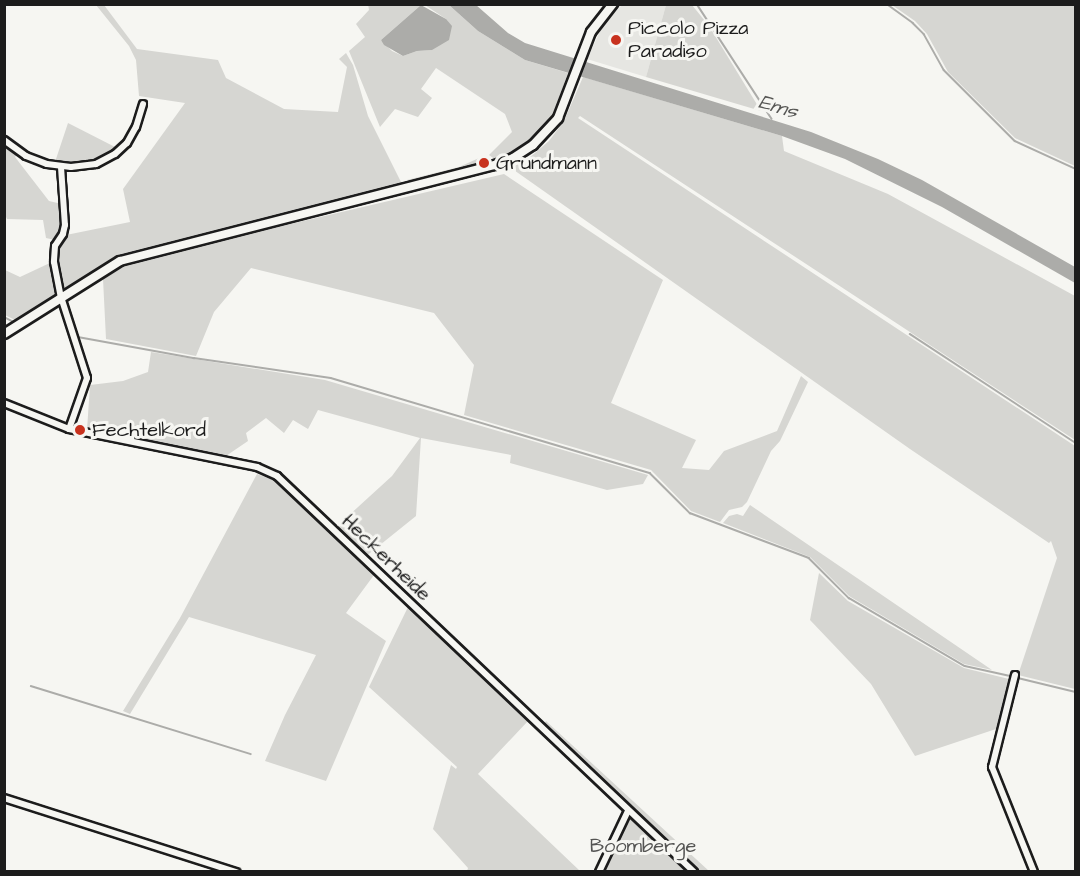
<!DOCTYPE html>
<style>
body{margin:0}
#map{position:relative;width:1080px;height:876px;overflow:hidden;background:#f6f6f2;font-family:"Architects Daughter",sans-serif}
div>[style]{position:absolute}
.built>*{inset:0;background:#e6e6e2}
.green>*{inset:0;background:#d6d6d2}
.water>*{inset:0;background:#acaca9}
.stream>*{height:1.5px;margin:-0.75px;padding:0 0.75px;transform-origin:0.75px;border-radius:0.75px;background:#acaca9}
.roads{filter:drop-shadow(2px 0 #1c1c1c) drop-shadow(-2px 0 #1c1c1c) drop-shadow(0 2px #1c1c1c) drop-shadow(0 -2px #1c1c1c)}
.minor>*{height:6px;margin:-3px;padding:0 3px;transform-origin:3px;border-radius:3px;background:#f6f6f2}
.secondary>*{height:8px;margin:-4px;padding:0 4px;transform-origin:4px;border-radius:4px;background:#f6f6f2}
.dots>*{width:16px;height:16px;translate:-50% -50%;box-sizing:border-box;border:3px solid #f6f6f2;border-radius:50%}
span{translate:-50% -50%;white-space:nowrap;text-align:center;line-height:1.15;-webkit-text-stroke:6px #f6f6f2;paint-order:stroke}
.poi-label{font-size:20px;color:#1c1c1c}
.left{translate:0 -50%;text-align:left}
.street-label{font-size:20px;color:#1c1c1c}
.park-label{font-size:20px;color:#545453}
.water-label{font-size:21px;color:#565654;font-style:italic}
.frame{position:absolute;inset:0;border:6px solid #1c1c1c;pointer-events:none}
</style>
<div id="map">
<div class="built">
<i style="clip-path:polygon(622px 5px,666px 5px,646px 77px,587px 59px,603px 25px)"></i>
</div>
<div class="green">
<i style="clip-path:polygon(368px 4px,421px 5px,381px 40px,392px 51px,403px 56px,417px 51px,432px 50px,446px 19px,425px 5px,449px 5px,478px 31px,525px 60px,568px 73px,553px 114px,529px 142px,496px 160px,489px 155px,512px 132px,505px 114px,436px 68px,421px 89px,432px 98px,418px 117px,395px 109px,380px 127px,349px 51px,365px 37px,356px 24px,369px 10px)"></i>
<i style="clip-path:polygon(96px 5px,104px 5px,137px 49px,218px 60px,226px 78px,284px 109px,338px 112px,347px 67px,339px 59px,346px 53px,353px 65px,368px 116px,402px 184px,173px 241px,119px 258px,67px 289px,62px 286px,56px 262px,59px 243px,66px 235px,130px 222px,123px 189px,185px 103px,139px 96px,136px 60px,129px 46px)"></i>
<i style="clip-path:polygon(666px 5px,692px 5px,709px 26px,761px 111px,646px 77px)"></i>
<i style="clip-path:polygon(892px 5px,1075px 5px,1075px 166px,1015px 138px,948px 72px,927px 34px,915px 21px)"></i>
<i style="clip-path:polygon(583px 77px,782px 136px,784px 151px,888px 194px,1075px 296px,1075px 440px,580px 116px,578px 118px,1075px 446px,1075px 689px,1018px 675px,1057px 558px,1051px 541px,1049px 543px,910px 449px,511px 168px,529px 158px,549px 141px,564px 121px)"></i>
<i style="clip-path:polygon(68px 123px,117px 148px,95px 162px,71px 165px,55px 162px)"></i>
<i style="clip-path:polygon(4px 142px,18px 153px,15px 157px,49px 201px,62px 204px,63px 225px,55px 240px,46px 238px,43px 220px,7px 219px,5px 215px)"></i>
<i style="clip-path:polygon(479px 158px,474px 167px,411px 183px,407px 180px,459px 167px)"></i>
<i style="clip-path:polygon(504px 174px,663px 280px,611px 403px,696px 440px,682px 468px,709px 470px,724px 451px,777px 431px,801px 376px,808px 382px,780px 441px,771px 451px,747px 502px,742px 507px,729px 510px,720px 522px,691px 511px,651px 470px,464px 415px,474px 365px,434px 313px,251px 268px,214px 312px,196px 356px,106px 339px,103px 279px,125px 266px,171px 252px)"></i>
<i style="clip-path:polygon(52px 262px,57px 295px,17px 321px,5px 315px,5px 270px,20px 277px)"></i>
<i style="clip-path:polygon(151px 352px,325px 380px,648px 475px,643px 484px,607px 490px,510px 463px,511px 455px,421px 438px,416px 516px,365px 557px,335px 528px,392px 476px,420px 438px,318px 410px,308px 429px,293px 420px,284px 433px,266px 418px,246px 433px,248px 441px,223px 458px,87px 430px,90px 385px,123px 381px,148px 372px)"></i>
<i style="clip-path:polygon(257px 474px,273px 480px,374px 575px,346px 613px,386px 641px,326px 781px,265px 761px,285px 715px,316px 655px,189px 617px,130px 714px,123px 711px,180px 618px)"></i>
<i style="clip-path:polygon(750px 505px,992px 670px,964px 664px,849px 596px,810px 557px,723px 523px,729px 516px,737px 514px,743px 516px)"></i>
<i style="clip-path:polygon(819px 573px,848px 601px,964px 668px,1009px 679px,996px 729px,915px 756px,871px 684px,810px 620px)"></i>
<i style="clip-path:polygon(408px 607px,528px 721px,478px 774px,580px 871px,467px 871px,468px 868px,433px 829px,451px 765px,456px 769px,457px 767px,369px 687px)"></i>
<i style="clip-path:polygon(546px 721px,709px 871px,603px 871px,631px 811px,543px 726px)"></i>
<i style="clip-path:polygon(1009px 795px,1039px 871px,1036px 871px,1005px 796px)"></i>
</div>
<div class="water">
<i style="clip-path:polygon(421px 5px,446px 19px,452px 26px,449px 40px,432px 50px,417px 51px,403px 56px,384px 45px,381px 40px)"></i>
<i style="clip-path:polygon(449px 5px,476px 5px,508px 33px,525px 43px,811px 132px,878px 159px,922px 180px,1075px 267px,1075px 283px,942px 207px,845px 159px,782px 136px,525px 60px,478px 31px)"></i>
</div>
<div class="stream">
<i style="left:697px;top:4px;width:137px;rotate:56.9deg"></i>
<i style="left:887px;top:4px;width:32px;rotate:36deg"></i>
<i style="left:913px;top:23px;width:16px;rotate:45deg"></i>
<i style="left:924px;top:34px;width:41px;rotate:60.9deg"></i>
<i style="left:944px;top:70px;width:100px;rotate:45deg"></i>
<i style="left:1015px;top:141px;width:67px;rotate:24.7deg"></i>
<i style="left:4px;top:317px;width:11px;rotate:27deg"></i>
<i style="left:910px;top:334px;width:199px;rotate:33.3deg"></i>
<i style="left:78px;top:337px;width:118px;rotate:10.3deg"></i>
<i style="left:194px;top:358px;width:138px;rotate:8.3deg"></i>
<i style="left:331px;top:378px;width:333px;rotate:16.6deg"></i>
<i style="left:650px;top:473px;width:57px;rotate:45deg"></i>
<i style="left:690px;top:513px;width:127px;rotate:20.7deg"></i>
<i style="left:809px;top:558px;width:57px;rotate:45deg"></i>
<i style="left:849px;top:598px;width:134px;rotate:30.4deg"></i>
<i style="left:965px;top:666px;width:46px;rotate:12.5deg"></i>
<i style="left:1018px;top:678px;width:60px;rotate:13.6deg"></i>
<i style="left:31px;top:686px;width:230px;rotate:17.2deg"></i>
</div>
<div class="roads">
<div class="minor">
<i style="left:4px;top:140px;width:27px;rotate:36deg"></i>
<i style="left:26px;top:156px;width:22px;rotate:21deg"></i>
<i style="left:47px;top:164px;width:24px;rotate:7deg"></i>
<i style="left:71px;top:167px;width:25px;rotate:-7deg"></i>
<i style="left:96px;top:164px;width:21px;rotate:-28deg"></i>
<i style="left:115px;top:154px;width:16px;rotate:-43deg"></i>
<i style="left:127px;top:143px;width:18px;rotate:-61deg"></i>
<i style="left:136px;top:127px;width:24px;rotate:-73deg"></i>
<i style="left:61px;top:167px;width:58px;rotate:86.1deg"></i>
<i style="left:65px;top:225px;width:9px;rotate:103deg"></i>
<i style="left:63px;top:234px;width:14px;rotate:124deg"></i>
<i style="left:55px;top:246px;width:16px;rotate:94deg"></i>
<i style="left:54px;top:262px;width:36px;rotate:79deg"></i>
<i style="left:61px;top:297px;width:85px;rotate:72.2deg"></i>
<i style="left:87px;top:378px;width:54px;rotate:109.4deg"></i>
<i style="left:4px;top:403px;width:70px;rotate:21.8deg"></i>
<i style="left:69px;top:429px;width:192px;rotate:11.4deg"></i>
<i style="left:257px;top:467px;width:22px;rotate:24deg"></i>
<i style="left:277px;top:476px;width:575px;rotate:43.52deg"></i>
<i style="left:1015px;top:675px;width:95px;rotate:104deg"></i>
<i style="left:992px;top:767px;width:113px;rotate:68.2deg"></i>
<i style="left:4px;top:798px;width:244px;rotate:17.7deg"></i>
<i style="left:599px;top:872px;width:68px;rotate:-64.6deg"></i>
</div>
<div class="secondary">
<i style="left:4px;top:334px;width:137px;rotate:-32.2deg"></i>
<i style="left:120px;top:261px;width:387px;rotate:-14.4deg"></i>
<i style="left:495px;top:165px;width:19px;rotate:-21deg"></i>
<i style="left:513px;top:158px;width:24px;rotate:-33deg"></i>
<i style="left:533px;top:145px;width:37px;rotate:-47deg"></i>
<i style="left:558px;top:118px;width:92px;rotate:-69deg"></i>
<i style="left:591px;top:32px;width:36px;rotate:-52deg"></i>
</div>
</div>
<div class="dots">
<i style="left:616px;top:40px;background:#c8321e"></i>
<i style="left:484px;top:163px;background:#c8321e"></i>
<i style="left:80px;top:430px;background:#c8321e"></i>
</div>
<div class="poi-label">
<span class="left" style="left:628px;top:40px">Piccolo Pizza<br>Paradiso</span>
<span class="left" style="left:496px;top:163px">Grundmann</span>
<span class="left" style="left:92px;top:430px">Fechtelkord</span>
</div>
<div class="street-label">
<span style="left:386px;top:558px;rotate:44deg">Heckerheide</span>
</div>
<div class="park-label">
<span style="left:643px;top:846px">Boomberge</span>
</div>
<div class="water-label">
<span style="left:778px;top:107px;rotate:17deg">Ems</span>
</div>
<div class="frame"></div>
</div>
